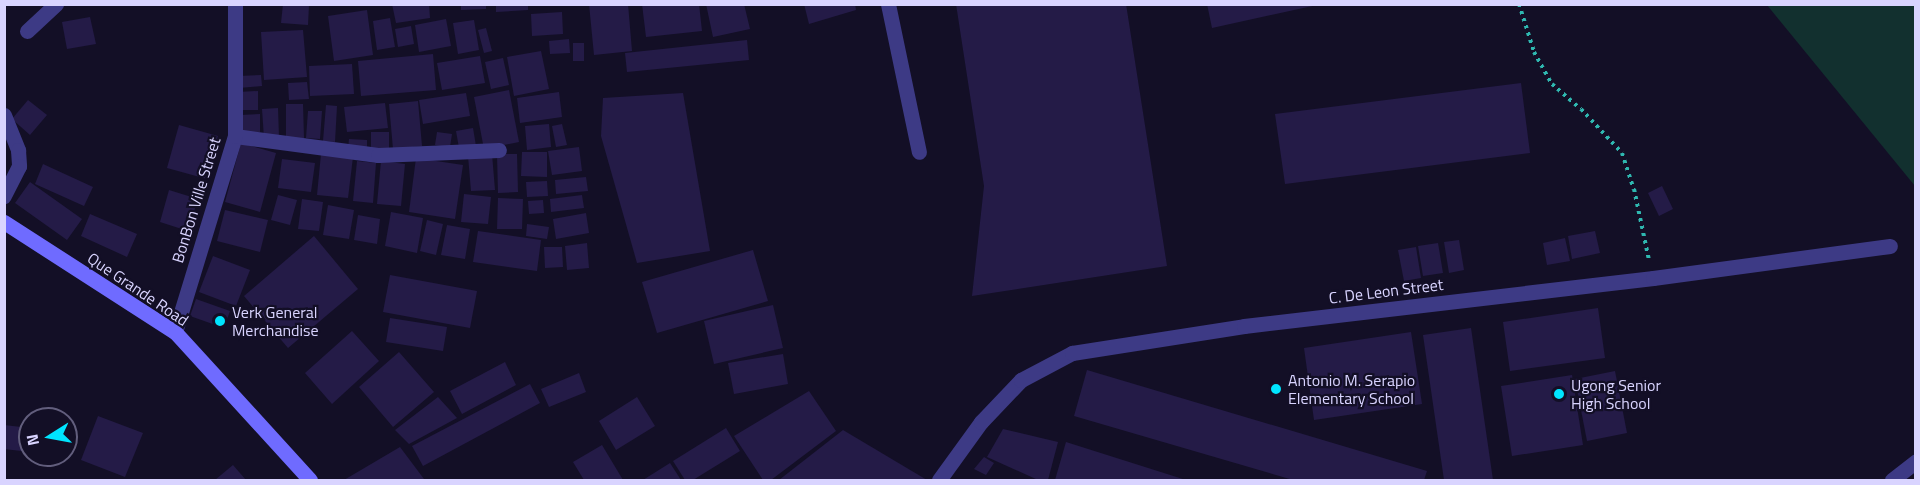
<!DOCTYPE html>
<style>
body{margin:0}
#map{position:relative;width:1920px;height:485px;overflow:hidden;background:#130f26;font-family:"Titillium Web",sans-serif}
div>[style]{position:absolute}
.green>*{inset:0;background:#12302f}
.building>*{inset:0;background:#241b47}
.path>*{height:4px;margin-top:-2px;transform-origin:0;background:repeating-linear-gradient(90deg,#2fb8b0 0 3px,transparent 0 7.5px)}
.lane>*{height:15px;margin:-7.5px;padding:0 7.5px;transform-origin:7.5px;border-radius:7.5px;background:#3d3a85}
.street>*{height:15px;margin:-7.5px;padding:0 7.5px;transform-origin:7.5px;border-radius:7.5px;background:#3d3a85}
.secondary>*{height:15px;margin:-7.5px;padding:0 7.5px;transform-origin:7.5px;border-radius:7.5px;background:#6f6bff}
.dots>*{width:16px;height:16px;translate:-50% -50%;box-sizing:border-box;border:3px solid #130f26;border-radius:50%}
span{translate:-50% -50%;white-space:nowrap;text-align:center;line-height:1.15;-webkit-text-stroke:4.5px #130f26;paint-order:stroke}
.street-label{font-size:16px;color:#d9d4ff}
.poi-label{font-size:16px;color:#d9d4ff}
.left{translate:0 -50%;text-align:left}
.frame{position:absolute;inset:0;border:6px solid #d9d4ff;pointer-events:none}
.north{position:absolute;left:18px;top:407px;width:60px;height:60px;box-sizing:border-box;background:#130f26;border:2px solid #625e7d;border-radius:50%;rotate:259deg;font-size:16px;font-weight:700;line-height:24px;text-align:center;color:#d9d4ff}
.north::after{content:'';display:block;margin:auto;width:21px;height:27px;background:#00e5ff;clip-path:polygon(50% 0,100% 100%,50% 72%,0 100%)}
</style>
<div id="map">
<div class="green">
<i style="clip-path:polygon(1767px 5px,1915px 5px,1915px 186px)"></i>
</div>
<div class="building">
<i style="clip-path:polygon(283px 4px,309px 5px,308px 25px,281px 23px)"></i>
<i style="clip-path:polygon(392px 4px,429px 4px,430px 18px,396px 23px)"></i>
<i style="clip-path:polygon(461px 4px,486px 4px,486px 9px,461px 10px)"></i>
<i style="clip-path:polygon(496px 4px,528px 4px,528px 10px,496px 12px)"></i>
<i style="clip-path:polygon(589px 4px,628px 4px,632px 51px,594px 55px)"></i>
<i style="clip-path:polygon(642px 4px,699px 4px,702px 31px,646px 37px)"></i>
<i style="clip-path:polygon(706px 4px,744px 4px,750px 29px,713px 37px)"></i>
<i style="clip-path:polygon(804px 4px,855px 4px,856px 10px,809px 24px)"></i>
<i style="clip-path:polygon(956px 4px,1126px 4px,1167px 266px,972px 296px,984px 186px)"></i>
<i style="clip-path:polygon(1207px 4px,1317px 4px,1317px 5px,1212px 28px)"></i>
<i style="clip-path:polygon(367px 10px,373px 55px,334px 61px,328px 16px)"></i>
<i style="clip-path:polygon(562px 12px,563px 34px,532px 36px,531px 14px)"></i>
<i style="clip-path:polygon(90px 17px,96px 44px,67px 49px,62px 22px)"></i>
<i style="clip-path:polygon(390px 18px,395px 47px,377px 50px,373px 21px)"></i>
<i style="clip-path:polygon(446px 19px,451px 46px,419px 52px,415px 25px)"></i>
<i style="clip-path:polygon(474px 20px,479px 50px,458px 54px,453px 23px)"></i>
<i style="clip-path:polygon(411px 26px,414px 44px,398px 47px,395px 29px)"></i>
<i style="clip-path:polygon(486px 28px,492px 51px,484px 53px,478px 30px)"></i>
<i style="clip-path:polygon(303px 30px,307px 77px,264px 80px,261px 32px)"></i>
<i style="clip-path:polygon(569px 39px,570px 53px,550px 54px,549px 41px)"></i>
<i style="clip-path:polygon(747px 40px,749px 60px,627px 72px,625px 53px)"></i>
<i style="clip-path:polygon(573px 43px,584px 43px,584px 61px,573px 61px)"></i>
<i style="clip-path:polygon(541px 51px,549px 89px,514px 96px,507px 57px)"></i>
<i style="clip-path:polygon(433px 54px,436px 90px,361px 96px,358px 61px)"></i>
<i style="clip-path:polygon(480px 56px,485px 83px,442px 90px,437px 63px)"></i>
<i style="clip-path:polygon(503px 58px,509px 85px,491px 89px,485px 62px)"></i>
<i style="clip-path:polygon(352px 64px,354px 94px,310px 96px,309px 66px)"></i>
<i style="clip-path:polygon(261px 75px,262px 86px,239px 88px,238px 76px)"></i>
<i style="clip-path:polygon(307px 82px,309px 99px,289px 100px,288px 83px)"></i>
<i style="clip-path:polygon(1521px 83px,1530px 153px,1285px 184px,1275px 114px)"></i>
<i style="clip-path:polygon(509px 90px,519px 142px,484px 149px,474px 97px)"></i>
<i style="clip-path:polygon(258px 91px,258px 110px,239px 110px,238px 92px)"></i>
<i style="clip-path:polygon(559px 92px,562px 117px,520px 123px,517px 98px)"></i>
<i style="clip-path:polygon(466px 93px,470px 116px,423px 124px,419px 100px)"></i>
<i style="clip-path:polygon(683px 93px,710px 251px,637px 263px,601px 136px,603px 98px)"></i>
<i style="clip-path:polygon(28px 100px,47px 115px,30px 135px,12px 119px)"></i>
<i style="clip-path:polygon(418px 101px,422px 146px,393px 149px,389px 104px)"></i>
<i style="clip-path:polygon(385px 103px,388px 128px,347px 132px,344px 107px)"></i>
<i style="clip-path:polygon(286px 104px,303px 104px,304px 138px,286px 139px)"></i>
<i style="clip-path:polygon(326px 105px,337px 106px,335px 142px,323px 141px)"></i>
<i style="clip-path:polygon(278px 108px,279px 137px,264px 138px,262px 109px)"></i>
<i style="clip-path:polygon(308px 111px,322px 111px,320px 139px,306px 138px)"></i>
<i style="clip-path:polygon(260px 114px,260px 132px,241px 133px,240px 115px)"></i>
<i style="clip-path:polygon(549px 124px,551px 147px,527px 150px,525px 126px)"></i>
<i style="clip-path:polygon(562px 124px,567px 145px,556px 147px,552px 126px)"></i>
<i style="clip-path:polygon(179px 125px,218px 136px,207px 179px,167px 168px)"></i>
<i style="clip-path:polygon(473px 128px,476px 146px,459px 148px,456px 131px)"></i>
<i style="clip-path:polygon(371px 132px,389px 132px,389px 148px,371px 148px)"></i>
<i style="clip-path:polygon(437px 132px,452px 134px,450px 147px,435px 145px)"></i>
<i style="clip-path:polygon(349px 139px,367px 140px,367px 149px,348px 148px)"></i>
<i style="clip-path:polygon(241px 143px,276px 153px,260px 212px,225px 202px)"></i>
<i style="clip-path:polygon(579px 147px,582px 171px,552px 175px,548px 151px)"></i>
<i style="clip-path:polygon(522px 152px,547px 152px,547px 177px,521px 176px)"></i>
<i style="clip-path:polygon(321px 154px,353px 157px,348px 198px,317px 195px)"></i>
<i style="clip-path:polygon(492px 154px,495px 190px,471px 191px,468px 156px)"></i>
<i style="clip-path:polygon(497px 154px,517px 154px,518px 192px,498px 193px)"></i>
<i style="clip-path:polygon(416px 158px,463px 165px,455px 219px,409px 212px)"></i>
<i style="clip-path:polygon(282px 159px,315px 163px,311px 192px,278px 188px)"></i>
<i style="clip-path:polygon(357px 161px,376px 163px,373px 203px,353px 201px)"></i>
<i style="clip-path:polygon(381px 161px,405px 164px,401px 206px,377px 204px)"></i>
<i style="clip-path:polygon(43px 164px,93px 187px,84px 206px,35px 184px)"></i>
<i style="clip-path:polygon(586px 177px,588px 191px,556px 194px,555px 180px)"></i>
<i style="clip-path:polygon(547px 181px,548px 196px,527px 197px,526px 182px)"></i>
<i style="clip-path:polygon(30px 182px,82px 219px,67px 240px,15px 203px)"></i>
<i style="clip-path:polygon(1662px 186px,1673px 209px,1659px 216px,1648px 193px)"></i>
<i style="clip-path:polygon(169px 190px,198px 199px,188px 231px,160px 222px)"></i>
<i style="clip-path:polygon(464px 194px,491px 197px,488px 224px,461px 222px)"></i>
<i style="clip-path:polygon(278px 195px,297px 200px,290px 225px,271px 220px)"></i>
<i style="clip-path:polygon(582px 195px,584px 208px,551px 212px,550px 199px)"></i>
<i style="clip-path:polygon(498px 198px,523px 199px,522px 229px,497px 229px)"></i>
<i style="clip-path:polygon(302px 199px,323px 202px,319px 231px,298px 229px)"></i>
<i style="clip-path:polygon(543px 200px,544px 213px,529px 214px,528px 201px)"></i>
<i style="clip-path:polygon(328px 205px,354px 210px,349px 239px,323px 235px)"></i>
<i style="clip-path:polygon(225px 210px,268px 220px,260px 252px,217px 241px)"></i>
<i style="clip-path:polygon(391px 212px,423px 218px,417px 253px,385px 246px)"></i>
<i style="clip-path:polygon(586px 213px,589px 233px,556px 239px,553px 219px)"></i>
<i style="clip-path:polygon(90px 214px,137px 234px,127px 257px,81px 236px)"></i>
<i style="clip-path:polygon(358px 215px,380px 219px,377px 244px,354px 240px)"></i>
<i style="clip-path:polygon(427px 220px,443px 224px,436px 255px,420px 251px)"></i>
<i style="clip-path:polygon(527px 224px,549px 227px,547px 239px,526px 236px)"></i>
<i style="clip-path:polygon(447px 225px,470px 229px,465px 259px,441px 255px)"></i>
<i style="clip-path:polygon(478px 231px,541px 240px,537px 271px,473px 262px)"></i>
<i style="clip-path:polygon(1595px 231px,1600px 253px,1572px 259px,1568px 236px)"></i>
<i style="clip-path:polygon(314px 236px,358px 289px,288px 348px,244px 296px)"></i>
<i style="clip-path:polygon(1565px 238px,1570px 261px,1547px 265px,1543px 243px)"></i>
<i style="clip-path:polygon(1459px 240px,1464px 270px,1449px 273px,1444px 242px)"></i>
<i style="clip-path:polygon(587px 243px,589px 268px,567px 270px,565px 246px)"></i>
<i style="clip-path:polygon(1438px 243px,1443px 273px,1423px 276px,1418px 246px)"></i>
<i style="clip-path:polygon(544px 247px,562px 247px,563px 267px,545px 268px)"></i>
<i style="clip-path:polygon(1416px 247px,1421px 278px,1404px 281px,1398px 250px)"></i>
<i style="clip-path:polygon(753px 250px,768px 301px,657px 333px,642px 282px)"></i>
<i style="clip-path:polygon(213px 256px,250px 270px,236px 306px,199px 292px)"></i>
<i style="clip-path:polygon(390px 275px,477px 291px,470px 328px,383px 312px)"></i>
<i style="clip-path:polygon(196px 299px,230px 311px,224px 328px,190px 316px)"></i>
<i style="clip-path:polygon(773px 305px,783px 348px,714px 364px,704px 321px)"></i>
<i style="clip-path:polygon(1598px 308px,1605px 358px,1510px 371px,1503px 322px)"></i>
<i style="clip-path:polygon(390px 318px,447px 327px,443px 351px,386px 342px)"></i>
<i style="clip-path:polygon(1471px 328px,1493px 480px,1444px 480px,1423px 335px)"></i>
<i style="clip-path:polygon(352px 331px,379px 361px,332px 404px,305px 373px)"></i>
<i style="clip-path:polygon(1411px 332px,1422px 404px,1314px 420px,1304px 348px)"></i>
<i style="clip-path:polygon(399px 352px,434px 392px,393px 427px,359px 387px)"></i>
<i style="clip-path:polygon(783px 354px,788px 384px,734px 394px,728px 363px)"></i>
<i style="clip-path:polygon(505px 362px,516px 385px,462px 414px,450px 391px)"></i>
<i style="clip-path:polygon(1087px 370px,1427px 471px,1424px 480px,1293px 480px,1074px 416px)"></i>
<i style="clip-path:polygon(1615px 371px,1627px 433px,1587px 441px,1575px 379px)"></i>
<i style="clip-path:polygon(579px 373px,586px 392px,549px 407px,541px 389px)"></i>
<i style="clip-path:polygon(1572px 375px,1583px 445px,1512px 456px,1501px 386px)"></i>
<i style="clip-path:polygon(530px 384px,540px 403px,423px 466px,412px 446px)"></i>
<i style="clip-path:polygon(809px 391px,836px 431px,771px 480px,763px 480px,734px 436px)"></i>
<i style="clip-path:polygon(438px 397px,457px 418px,409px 444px,395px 430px)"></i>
<i style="clip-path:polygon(637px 397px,655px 426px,616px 450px,599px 421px)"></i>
<i style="clip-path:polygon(98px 416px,143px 433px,125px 477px,81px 460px)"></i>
<i style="clip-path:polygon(4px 425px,30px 428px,30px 452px,4px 449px)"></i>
<i style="clip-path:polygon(726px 428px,740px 451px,693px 480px,685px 480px,673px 461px)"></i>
<i style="clip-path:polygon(1003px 429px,1058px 442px,1048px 480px,1038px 480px,987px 457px)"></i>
<i style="clip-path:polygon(843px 430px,927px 480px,779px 480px)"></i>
<i style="clip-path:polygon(66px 432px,73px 433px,71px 457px,66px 456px)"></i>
<i style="clip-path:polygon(1066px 442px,1186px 480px,1055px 480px)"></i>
<i style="clip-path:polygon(602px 445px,623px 480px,584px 480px,573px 462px)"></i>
<i style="clip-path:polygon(400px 447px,424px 479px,421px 480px,344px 480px)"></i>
<i style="clip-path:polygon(984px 457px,994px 463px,986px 475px,974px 469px)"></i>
<i style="clip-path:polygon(670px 463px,681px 480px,643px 480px)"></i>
<i style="clip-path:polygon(233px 465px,246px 480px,215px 480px)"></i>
</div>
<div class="path">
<i style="left:1519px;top:4px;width:50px;rotate:72.6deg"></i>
<i style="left:1534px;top:52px;width:37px;rotate:61deg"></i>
<i style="left:1552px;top:84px;width:38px;rotate:41deg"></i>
<i style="left:1581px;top:109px;width:60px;rotate:47deg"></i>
<i style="left:1622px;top:153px;width:38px;rotate:72deg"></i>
<i style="left:1634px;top:189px;width:73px;rotate:78.1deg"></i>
</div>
<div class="lane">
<i style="left:888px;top:4px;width:151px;rotate:78.2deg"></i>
</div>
<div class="street">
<i style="left:27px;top:31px;width:40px;rotate:-43deg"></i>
<i style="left:4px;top:115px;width:38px;rotate:68deg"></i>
<i style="left:18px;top:150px;width:16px;rotate:86deg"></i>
<i style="left:19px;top:166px;width:34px;rotate:117deg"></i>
<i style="left:235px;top:136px;width:144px;rotate:7.6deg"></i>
<i style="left:378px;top:155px;width:121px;rotate:-2.4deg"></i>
<i style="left:175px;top:332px;width:205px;rotate:-73deg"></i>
<i style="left:235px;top:136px;width:132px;rotate:-90deg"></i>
<i style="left:939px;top:480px;width:72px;rotate:-54.1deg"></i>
<i style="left:981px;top:422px;width:58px;rotate:-46.4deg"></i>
<i style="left:1021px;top:380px;width:58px;rotate:-27.9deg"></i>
<i style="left:1072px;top:353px;width:174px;rotate:-8.9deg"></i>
<i style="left:1244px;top:326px;width:412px;rotate:-6.7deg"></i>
<i style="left:1653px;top:278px;width:239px;rotate:-7.7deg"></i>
<i style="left:1892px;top:480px;width:31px;rotate:-38deg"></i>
</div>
<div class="secondary">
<i style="left:4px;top:222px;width:203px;rotate:32.8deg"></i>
<i style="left:175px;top:332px;width:200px;rotate:47.6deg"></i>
</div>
<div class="dots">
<i style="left:220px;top:321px;background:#00e5ff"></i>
<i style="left:1276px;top:389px;background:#00e5ff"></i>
<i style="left:1559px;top:394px;background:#00e5ff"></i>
</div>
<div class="street-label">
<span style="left:196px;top:200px;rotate:-73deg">BonBon Ville Street</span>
<span style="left:138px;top:289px;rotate:34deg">Que Grande Road</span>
<span style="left:1386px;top:291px;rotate:-7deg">C. De Leon Street</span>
</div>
<div class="poi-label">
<span class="left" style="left:232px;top:321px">Verk General<br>Merchandise</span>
<span class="left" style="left:1288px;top:389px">Antonio M. Serapio<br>Elementary School</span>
<span class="left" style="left:1571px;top:394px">Ugong Senior<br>High School</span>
</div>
<div class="frame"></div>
<div class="north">N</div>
</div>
